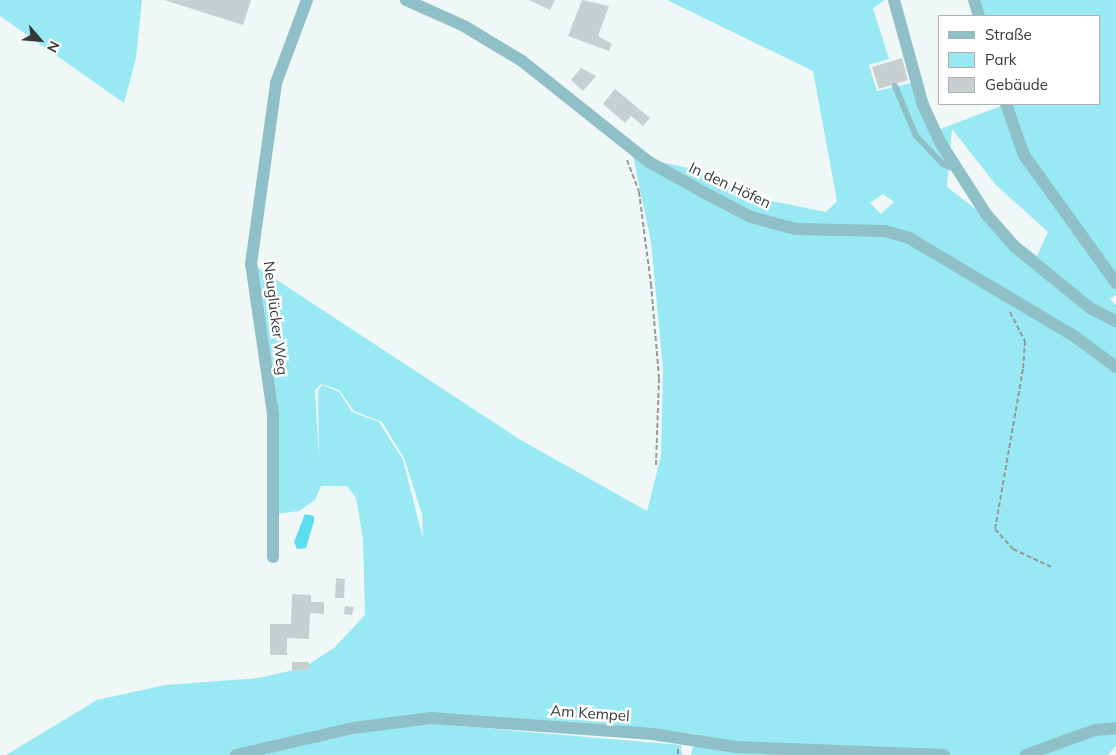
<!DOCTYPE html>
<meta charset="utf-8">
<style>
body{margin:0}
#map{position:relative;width:1116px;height:755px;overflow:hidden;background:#f0f7f7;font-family:Mulish,sans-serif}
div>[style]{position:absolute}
.green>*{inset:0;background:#98e9f4}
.water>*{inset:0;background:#5adeef}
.building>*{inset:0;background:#c8cfd0}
.path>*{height:2px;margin-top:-1px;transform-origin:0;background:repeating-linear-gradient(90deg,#949999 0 5px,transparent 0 7.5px)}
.lane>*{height:6px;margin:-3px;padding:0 3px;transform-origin:3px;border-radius:3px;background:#8fc0c7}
.street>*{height:12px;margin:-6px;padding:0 6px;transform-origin:6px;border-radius:6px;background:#8fc0c7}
span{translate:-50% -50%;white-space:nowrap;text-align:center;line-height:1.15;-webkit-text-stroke:5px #fff;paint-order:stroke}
.street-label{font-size:15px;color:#373a3a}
.legend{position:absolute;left:938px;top:15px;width:162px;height:90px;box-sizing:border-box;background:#fff;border:1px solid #afb0b0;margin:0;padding:6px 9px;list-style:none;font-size:15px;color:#373a3a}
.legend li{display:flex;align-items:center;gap:10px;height:25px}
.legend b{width:25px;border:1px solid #afb0b0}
.north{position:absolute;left:15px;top:15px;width:50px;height:50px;-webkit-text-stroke:4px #fff;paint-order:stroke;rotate:117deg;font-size:14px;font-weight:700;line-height:20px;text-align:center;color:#373a3a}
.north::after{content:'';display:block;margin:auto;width:18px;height:22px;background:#373a3a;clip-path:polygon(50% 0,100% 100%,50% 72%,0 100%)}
</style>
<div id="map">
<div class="green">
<i style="clip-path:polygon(0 0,142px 0,136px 58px,124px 103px,0 16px)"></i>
<i style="clip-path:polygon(evenodd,667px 0,885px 0,873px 8px,889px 59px,869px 65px,877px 91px,912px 83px,930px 133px,1006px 104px,1100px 104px,1100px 16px,983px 16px,978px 0,1116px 0,1116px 295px,1110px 299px,1116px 305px,1116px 746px,1108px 755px,691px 755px,697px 734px,452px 715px,248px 755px,6px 755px,97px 700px,165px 685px,258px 678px,303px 668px,334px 648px,365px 615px,363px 539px,356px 498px,347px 486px,321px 486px,315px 500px,299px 511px,276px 514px,254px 265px,519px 439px,647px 511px,661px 456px,663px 369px,651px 242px,633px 156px,693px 169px,747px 196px,826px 212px,837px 201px,813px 71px,667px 0,952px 129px,996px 185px,1048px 232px,1037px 256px,947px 187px,952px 129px,667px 0,883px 194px,894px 202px,881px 214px,870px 203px,883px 194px,667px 0,321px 384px,339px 390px,354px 411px,382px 422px,404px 458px,422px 514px,423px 539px,403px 460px,379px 422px,352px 412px,339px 392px,322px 385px,318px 391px,319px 460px,315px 390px,321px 384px)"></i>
<i style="clip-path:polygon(413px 722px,681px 745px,682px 755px,253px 755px)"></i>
</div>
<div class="water">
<i style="clip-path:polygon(305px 514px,314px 516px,314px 521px,306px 548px,297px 549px,294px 542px)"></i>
</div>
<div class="building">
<i style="clip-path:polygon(164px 0,251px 0,243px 25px)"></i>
<i style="clip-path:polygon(529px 0,555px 0,550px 10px)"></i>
<i style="clip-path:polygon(582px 0,609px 6px,598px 36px,612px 44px,609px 51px,568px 36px)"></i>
<i style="clip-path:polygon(902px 58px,908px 80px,879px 89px,872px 67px)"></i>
<i style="clip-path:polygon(581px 68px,596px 76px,583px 91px,571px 80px)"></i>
<i style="clip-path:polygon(615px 89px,650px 118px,643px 126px,631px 116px,625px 123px,603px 104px)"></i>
<i style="clip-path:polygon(336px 578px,345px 579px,344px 598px,335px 598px)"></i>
<i style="clip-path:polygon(292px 594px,311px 595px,311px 602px,324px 602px,324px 614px,310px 613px,309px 639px,287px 638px,287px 655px,270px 655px,270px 624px,291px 624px)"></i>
<i style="clip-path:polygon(345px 606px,354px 607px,352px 615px,344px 614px)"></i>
<i style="clip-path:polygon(292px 662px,309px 662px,309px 670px,292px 670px)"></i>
</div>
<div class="path">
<i style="left:627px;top:160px;width:34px;rotate:69deg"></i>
<i style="left:639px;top:192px;width:93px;rotate:82.6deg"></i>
<i style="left:651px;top:284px;width:94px;rotate:85.1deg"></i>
<i style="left:659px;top:378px;width:87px;rotate:92deg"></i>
<i style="left:1010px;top:312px;width:33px;rotate:63deg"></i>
<i style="left:1025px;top:341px;width:28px;rotate:94deg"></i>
<i style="left:1023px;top:369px;width:162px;rotate:99.9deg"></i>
<i style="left:995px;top:529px;width:27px;rotate:48deg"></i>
<i style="left:1013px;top:549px;width:42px;rotate:25.3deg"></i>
<i style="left:678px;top:749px;width:6px;rotate:90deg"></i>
</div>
<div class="lane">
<i style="left:895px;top:86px;width:54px;rotate:67.2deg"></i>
<i style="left:916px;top:136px;width:39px;rotate:46deg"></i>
<i style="left:943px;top:164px;width:13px;rotate:23deg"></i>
</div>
<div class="street">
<i style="left:406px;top:0;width:64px;rotate:24.1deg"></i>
<i style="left:464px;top:26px;width:68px;rotate:31.1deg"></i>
<i style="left:522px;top:61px;width:162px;rotate:38.5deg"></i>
<i style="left:649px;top:162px;width:64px;rotate:29deg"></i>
<i style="left:705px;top:193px;width:52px;rotate:27.6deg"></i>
<i style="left:751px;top:217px;width:47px;rotate:14.9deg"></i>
<i style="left:796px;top:229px;width:89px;rotate:1.3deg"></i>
<i style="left:885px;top:231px;width:25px;rotate:16deg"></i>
<i style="left:909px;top:238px;width:192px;rotate:30.7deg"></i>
<i style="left:1074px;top:336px;width:52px;rotate:36.4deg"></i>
<i style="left:894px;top:0;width:109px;rotate:74.6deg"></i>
<i style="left:923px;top:105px;width:41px;rotate:65.3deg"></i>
<i style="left:940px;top:142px;width:85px;rotate:57.4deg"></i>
<i style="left:986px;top:214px;width:44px;rotate:48.7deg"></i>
<i style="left:1015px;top:247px;width:97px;rotate:39.1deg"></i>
<i style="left:1090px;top:308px;width:29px;rotate:27deg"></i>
<i style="left:974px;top:0;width:17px;rotate:73deg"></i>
<i style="left:1006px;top:104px;width:54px;rotate:70.6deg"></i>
<i style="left:1024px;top:155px;width:158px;rotate:54.3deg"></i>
<i style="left:273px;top:557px;width:143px;rotate:-90deg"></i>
<i style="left:273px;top:414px;width:152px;rotate:-98.3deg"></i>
<i style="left:251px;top:264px;width:183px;rotate:-82.1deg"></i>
<i style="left:276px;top:83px;width:89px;rotate:-69.5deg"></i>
<i style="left:236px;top:755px;width:120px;rotate:-13deg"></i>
<i style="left:353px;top:728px;width:79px;rotate:-7.3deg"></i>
<i style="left:431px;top:718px;width:223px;rotate:4.1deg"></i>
<i style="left:653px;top:734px;width:84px;rotate:8.9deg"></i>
<i style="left:736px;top:747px;width:208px;rotate:2.2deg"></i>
<i style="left:1026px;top:755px;width:73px;rotate:-19.9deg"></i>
<i style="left:1095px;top:730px;width:21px;rotate:-5deg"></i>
</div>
<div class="street-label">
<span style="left:730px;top:185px;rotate:25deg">In den Höfen</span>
<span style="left:276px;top:318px;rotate:83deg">Neuglücker Weg</span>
<span style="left:590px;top:713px;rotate:4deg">Am Kempel</span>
</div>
<ul class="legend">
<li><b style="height:6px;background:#8fc0c7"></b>Straße</li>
<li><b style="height:14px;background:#98e9f4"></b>Park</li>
<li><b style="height:14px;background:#c8cfd0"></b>Gebäude</li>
</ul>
<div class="north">N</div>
</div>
